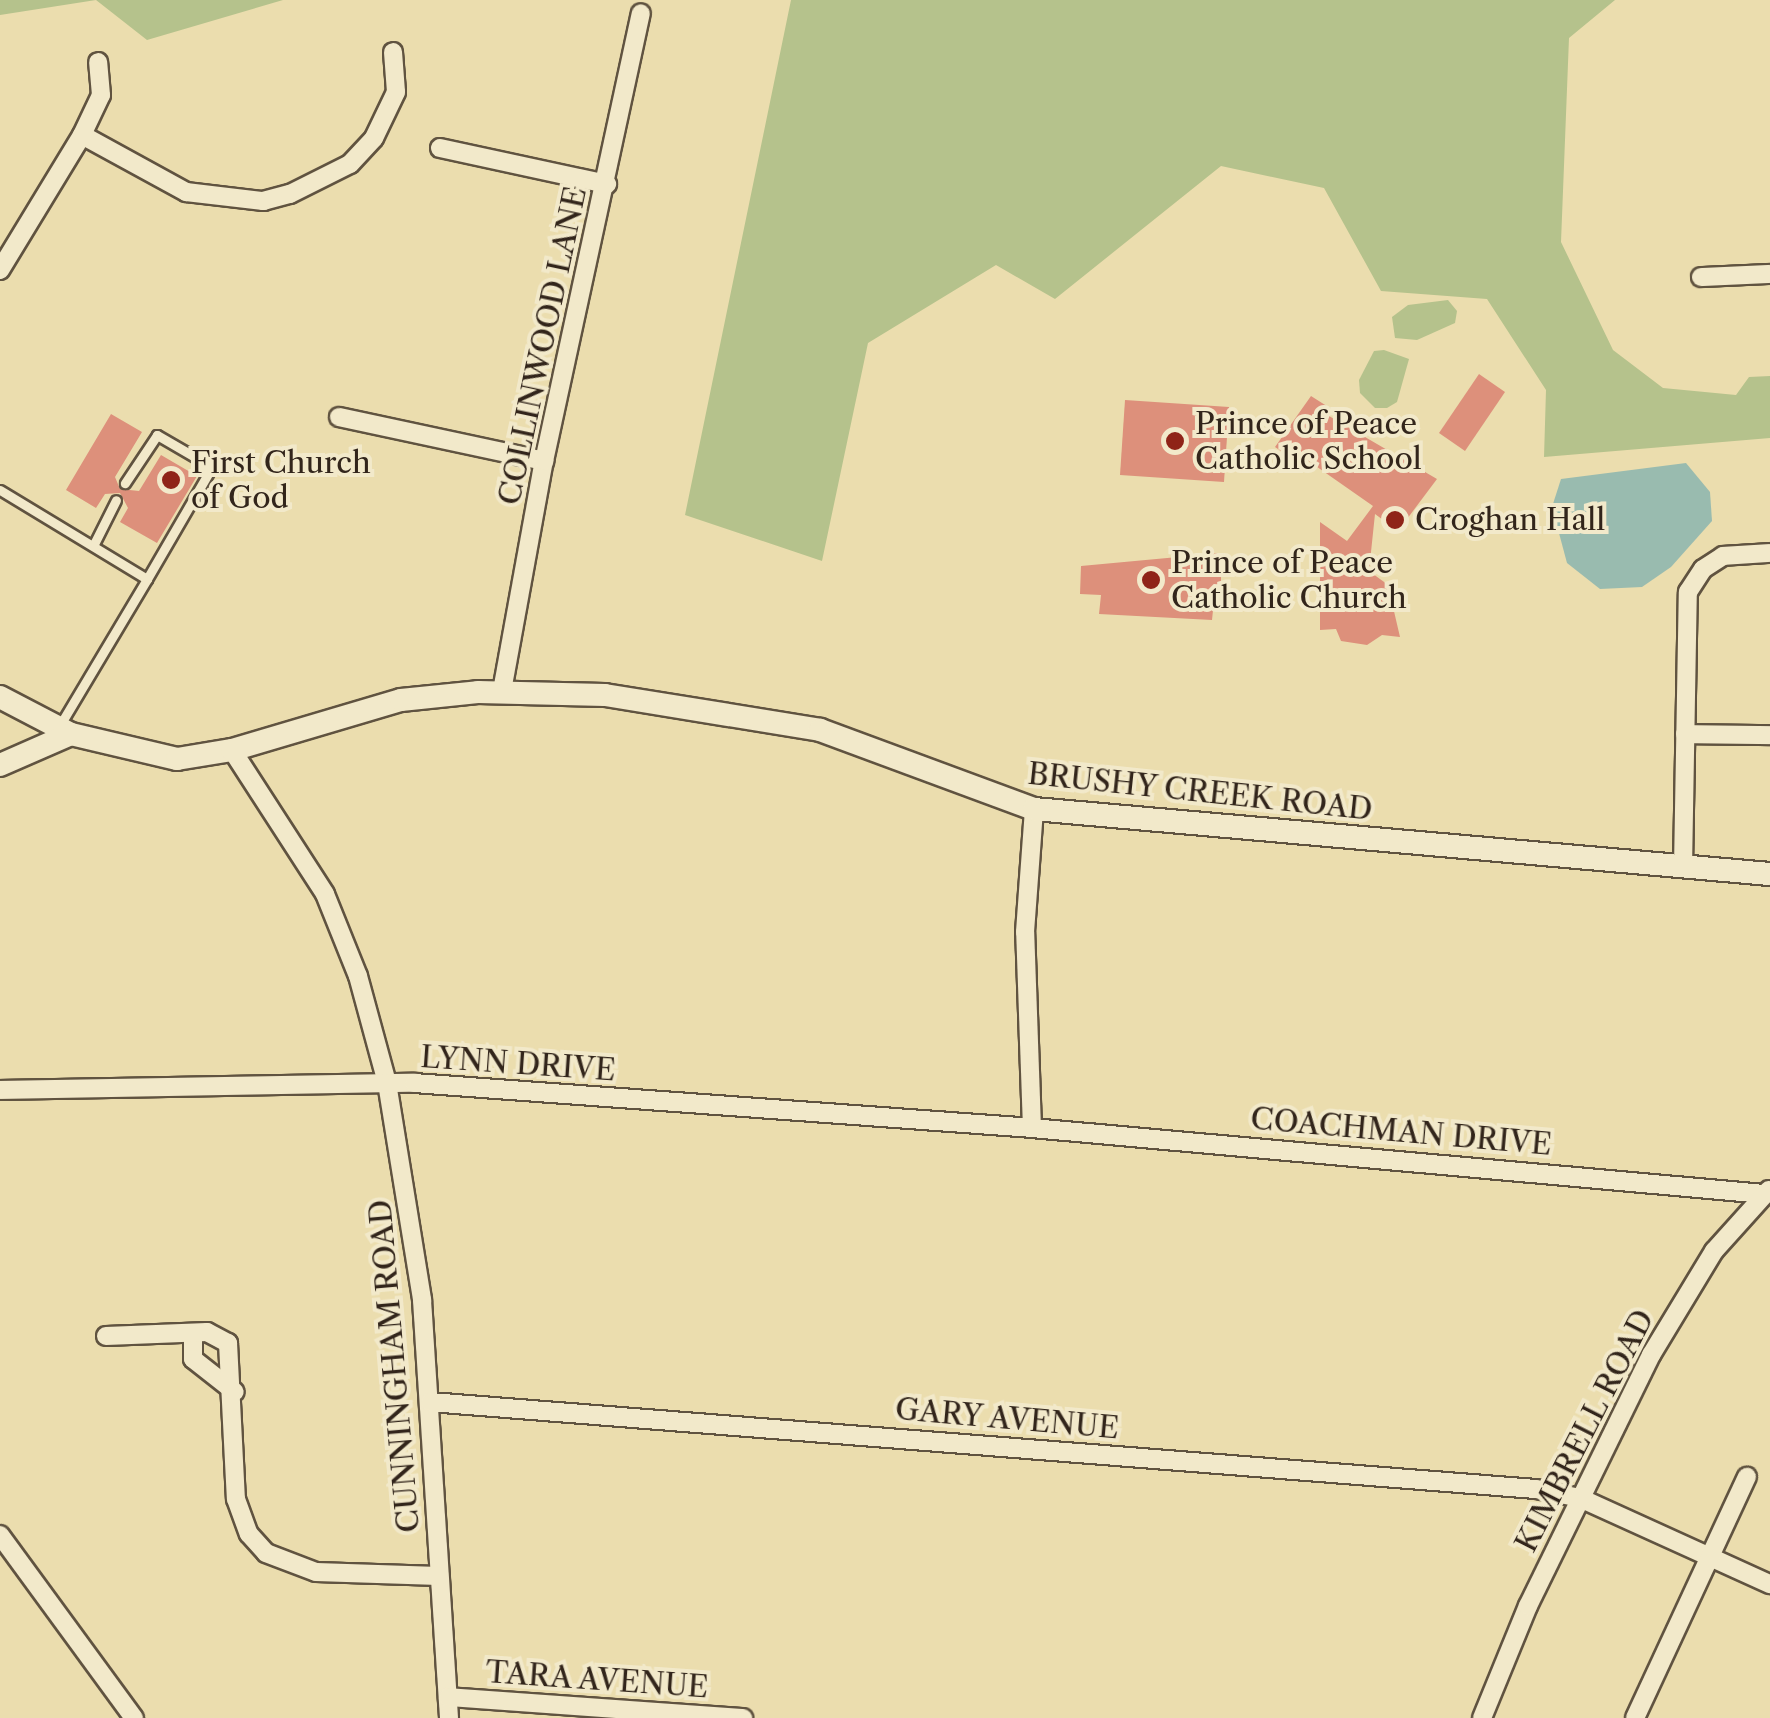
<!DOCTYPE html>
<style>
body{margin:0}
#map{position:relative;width:1770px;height:1718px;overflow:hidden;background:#ebddae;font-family:"Libre Caslon Text",serif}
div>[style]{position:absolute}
.green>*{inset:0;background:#b5c28c}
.water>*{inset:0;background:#99bbaf}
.building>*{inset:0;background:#dd907b}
.roads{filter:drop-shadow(2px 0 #605340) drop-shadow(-2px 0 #605340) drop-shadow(0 2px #605340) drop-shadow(0 -2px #605340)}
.lane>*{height:9px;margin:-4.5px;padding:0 4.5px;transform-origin:4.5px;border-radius:4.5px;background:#f2e9ca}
.street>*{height:18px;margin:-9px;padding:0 9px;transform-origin:9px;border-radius:9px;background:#f2e9ca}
.secondary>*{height:22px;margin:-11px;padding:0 11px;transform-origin:11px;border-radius:11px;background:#f2e9ca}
.dots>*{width:28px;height:28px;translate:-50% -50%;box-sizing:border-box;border:5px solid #f2e9ca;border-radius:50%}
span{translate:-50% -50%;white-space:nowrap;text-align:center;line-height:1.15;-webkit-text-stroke:8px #f2e9ca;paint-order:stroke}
.street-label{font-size:30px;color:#32251b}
.poi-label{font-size:30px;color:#32251b}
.left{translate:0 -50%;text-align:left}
</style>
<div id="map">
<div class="green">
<i style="clip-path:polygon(0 0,283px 0,147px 40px,96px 0,0 15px)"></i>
<i style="clip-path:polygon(791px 0,1615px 0,1569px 38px,1561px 242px,1613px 350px,1663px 388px,1736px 395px,1749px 377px,1770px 376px,1770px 438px,1544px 457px,1546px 390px,1487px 299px,1381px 291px,1324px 188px,1221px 166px,1055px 299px,996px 265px,868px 343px,822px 561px,685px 515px)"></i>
<i style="clip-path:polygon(1448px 300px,1457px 311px,1455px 323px,1417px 340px,1395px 338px,1392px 317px,1408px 305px)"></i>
<i style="clip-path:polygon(1384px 350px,1409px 359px,1397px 402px,1387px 408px,1375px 408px,1360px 393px,1359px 380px,1374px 351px)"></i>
</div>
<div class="water">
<i style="clip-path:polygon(1686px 463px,1710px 492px,1712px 521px,1671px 567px,1642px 587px,1600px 589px,1567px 563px,1552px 507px,1561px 479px)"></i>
</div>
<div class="building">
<i style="clip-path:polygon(1479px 374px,1505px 392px,1465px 451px,1439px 433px)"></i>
<i style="clip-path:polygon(1311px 396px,1333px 410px,1329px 416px,1437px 479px,1398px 531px,1375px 514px,1369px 571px,1406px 598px,1393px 607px,1400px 637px,1382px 635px,1367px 645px,1341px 641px,1336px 629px,1320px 630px,1320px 522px,1347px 541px,1373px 506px,1300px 455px,1296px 461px,1275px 447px)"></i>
<i style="clip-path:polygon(1125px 400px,1229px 407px,1224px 482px,1120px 475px)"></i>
<i style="clip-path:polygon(111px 414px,142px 432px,115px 477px,120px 489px,139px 491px,161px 455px,197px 476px,157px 543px,120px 522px,128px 508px,120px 493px,105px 494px,96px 508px,66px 490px)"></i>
<i style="clip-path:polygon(1221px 553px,1221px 602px,1214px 601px,1212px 620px,1099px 614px,1101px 595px,1080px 594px,1081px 566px)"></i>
</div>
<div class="roads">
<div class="lane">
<i style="left:0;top:490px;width:172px;rotate:31.2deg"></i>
<i style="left:147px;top:579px;width:124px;rotate:-59.9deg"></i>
<i style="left:209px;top:472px;width:8px;rotate:-104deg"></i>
<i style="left:207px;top:464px;width:58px;rotate:-149.9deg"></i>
<i style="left:157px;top:435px;width:58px;rotate:123.7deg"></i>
<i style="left:94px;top:544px;width:49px;rotate:-63.4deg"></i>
<i style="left:60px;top:725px;width:170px;rotate:-59.2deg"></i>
</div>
<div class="street">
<i style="left:82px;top:135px;width:119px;rotate:28.7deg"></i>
<i style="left:186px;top:192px;width:78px;rotate:6.7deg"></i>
<i style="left:263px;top:201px;width:28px;rotate:-15deg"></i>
<i style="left:290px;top:194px;width:67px;rotate:-26.6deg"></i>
<i style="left:350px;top:164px;width:35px;rotate:-47deg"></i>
<i style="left:374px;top:138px;width:51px;rotate:-64.4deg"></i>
<i style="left:396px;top:92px;width:40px;rotate:-94.3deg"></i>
<i style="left:440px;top:148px;width:171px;rotate:12.2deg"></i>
<i style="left:0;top:270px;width:158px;rotate:-58.7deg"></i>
<i style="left:82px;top:135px;width:44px;rotate:-64.6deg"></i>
<i style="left:101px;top:95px;width:33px;rotate:-95deg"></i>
<i style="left:1701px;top:277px;width:69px;rotate:-2.5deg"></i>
<i style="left:339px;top:417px;width:210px;rotate:12.1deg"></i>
<i style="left:502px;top:691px;width:234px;rotate:-79.7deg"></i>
<i style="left:544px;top:461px;width:458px;rotate:-77.8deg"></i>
<i style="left:1685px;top:734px;width:85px;rotate:0.7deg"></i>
<i style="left:232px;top:750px;width:171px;rotate:57.1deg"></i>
<i style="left:325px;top:894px;width:88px;rotate:68.1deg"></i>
<i style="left:358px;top:976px;width:111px;rotate:74.8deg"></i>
<i style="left:387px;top:1083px;width:220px;rotate:80.8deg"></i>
<i style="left:422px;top:1300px;width:419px;rotate:86.3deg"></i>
<i style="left:1683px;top:868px;width:276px;rotate:-89deg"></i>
<i style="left:1688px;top:592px;width:27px;rotate:-57deg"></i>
<i style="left:1703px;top:569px;width:24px;rotate:-33deg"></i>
<i style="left:1723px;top:556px;width:47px;rotate:-3.7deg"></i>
<i style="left:0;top:1090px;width:414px;rotate:-1deg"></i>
<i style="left:414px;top:1083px;width:620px;rotate:4.16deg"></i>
<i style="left:1032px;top:1128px;width:736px;rotate:5.15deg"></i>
<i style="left:1032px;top:1128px;width:196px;rotate:-92deg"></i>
<i style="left:1025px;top:932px;width:123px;rotate:-85.8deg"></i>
<i style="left:193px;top:1333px;width:26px;rotate:90deg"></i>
<i style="left:193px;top:1359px;width:53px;rotate:38.2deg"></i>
<i style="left:106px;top:1336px;width:101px;rotate:-2.3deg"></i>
<i style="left:207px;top:1332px;width:24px;rotate:28deg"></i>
<i style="left:228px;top:1343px;width:156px;rotate:87.1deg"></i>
<i style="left:236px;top:1499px;width:37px;rotate:70deg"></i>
<i style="left:249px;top:1534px;width:25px;rotate:48deg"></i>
<i style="left:266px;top:1553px;width:53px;rotate:20.8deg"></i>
<i style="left:316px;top:1572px;width:123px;rotate:1.9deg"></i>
<i style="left:430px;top:1402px;width:1109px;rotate:4.5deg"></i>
<i style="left:1536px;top:1489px;width:45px;rotate:11.6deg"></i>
<i style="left:1580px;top:1498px;width:209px;rotate:24.4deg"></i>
<i style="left:0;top:1535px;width:227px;rotate:53.8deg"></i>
<i style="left:448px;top:1697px;width:296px;rotate:4.1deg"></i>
<i style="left:1482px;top:1718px;width:121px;rotate:-67.7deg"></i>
<i style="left:1528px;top:1606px;width:280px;rotate:-63.9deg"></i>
<i style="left:1651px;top:1355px;width:122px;rotate:-58.8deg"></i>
<i style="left:1714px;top:1251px;width:82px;rotate:-48deg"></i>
<i style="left:1635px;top:1718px;width:266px;rotate:-65.1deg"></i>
</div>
<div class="secondary">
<i style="left:0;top:697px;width:80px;rotate:27.5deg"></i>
<i style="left:71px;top:734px;width:109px;rotate:13.3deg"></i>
<i style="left:177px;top:759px;width:56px;rotate:-9.3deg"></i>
<i style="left:232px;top:750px;width:176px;rotate:-16.5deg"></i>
<i style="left:401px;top:700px;width:77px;rotate:-5.9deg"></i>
<i style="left:478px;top:692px;width:127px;rotate:1.4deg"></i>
<i style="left:605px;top:695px;width:218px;rotate:9.2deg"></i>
<i style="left:820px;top:730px;width:228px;rotate:20.3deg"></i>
<i style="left:1034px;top:809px;width:739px;rotate:5.05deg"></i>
<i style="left:0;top:765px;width:77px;rotate:-23.6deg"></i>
</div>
</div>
<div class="dots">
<i style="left:1175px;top:441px;background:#8f2418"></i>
<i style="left:171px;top:480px;background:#8f2418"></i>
<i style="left:1395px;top:520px;background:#8f2418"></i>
<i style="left:1151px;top:580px;background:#8f2418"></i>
</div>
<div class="street-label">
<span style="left:543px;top:346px;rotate:-78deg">COLLINWOOD LANE</span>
<span style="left:1200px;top:792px;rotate:6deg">BRUSHY CREEK ROAD</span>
<span style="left:518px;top:1064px;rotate:4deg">LYNN DRIVE</span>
<span style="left:1401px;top:1132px;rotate:5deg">COACHMAN DRIVE</span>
<span style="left:395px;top:1366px;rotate:-95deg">CUNNINGHAM ROAD</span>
<span style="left:1007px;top:1419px;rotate:5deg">GARY AVENUE</span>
<span style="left:1585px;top:1431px;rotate:-63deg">KIMBRELL ROAD</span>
<span style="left:597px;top:1680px;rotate:4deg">TARA AVENUE</span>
</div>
<div class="poi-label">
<span class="left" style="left:1195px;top:441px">Prince of Peace<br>Catholic School</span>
<span class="left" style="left:191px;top:480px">First Church<br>of God</span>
<span class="left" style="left:1415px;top:520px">Croghan Hall</span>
<span class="left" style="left:1171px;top:580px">Prince of Peace<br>Catholic Church</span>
</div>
</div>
